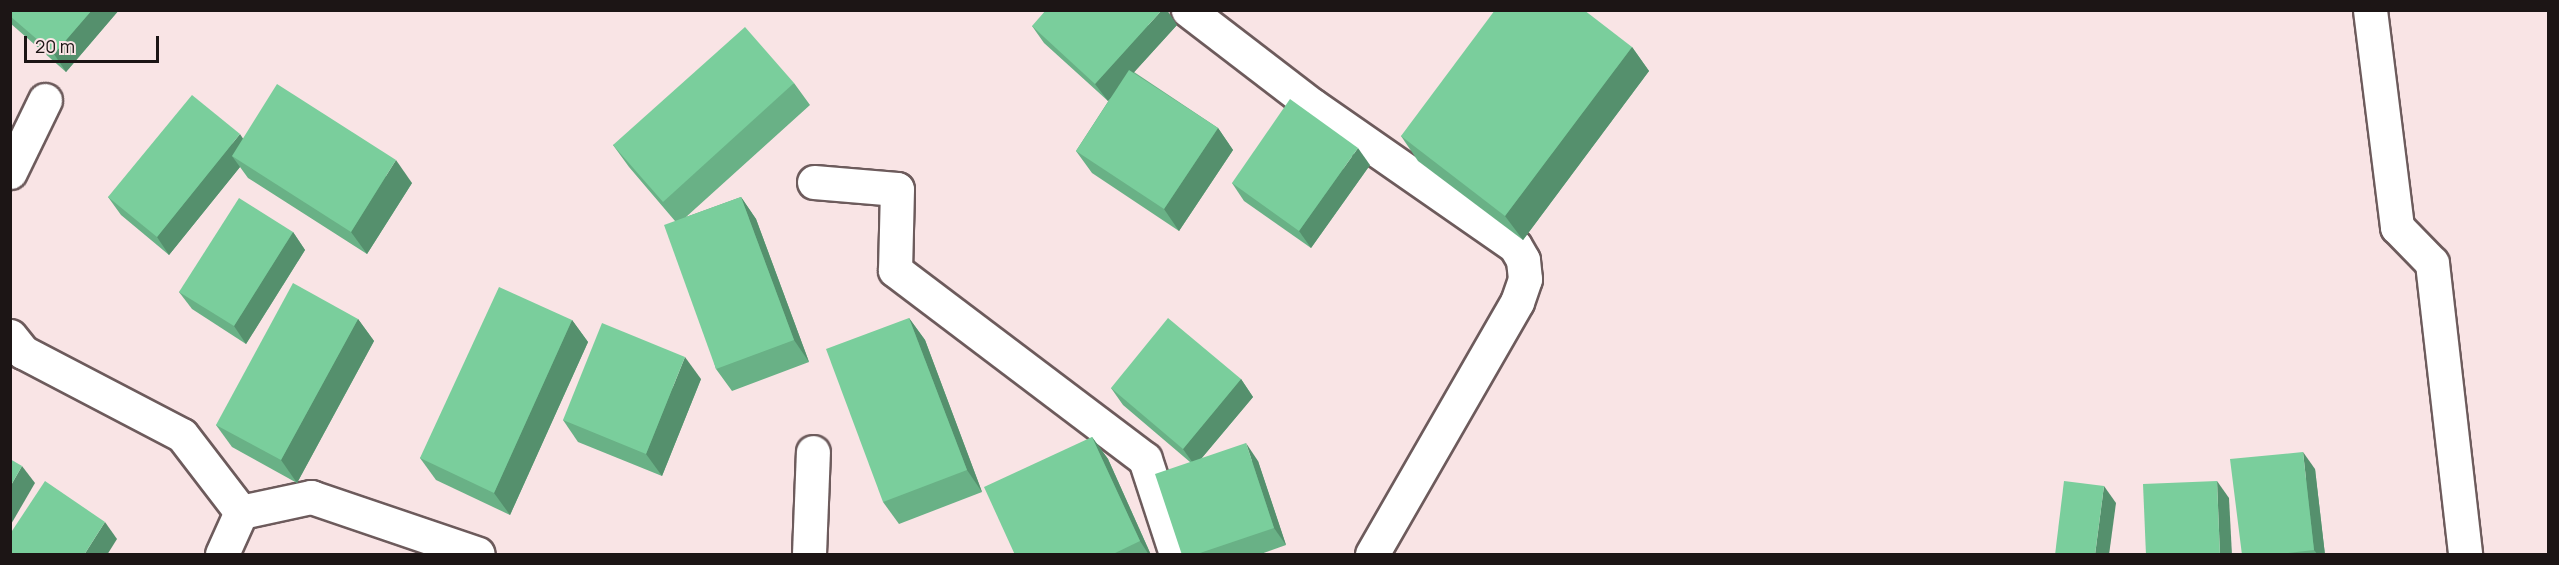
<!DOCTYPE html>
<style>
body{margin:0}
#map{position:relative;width:2559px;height:565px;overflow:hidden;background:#f9e4e5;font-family:Manrope,sans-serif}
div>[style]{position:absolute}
.roads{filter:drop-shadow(2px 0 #6d5b5c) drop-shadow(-2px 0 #6d5b5c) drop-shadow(0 2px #6d5b5c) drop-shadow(0 -2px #6d5b5c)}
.minor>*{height:33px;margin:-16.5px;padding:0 16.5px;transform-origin:16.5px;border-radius:16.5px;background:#fff}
.wall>*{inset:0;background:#69b186}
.shaded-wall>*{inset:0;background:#55906d}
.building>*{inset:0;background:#7ace9c}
span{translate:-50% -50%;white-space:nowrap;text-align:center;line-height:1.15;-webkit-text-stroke:4.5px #f9e4e5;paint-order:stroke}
.frame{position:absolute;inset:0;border:12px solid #1c1515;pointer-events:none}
.scale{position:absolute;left:24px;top:36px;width:135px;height:27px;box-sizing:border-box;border:3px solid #1c1515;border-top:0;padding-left:8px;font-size:18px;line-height:21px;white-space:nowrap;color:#1c1515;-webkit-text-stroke:4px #f9e4e5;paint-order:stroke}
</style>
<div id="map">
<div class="roads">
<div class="minor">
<i style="left:1188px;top:10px;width:156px;rotate:37.5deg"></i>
<i style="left:1312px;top:105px;width:247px;rotate:34.8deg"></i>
<i style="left:1515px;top:246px;width:16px;rotate:60deg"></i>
<i style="left:1523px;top:260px;width:19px;rotate:84deg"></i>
<i style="left:1525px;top:279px;width:24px;rotate:109deg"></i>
<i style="left:1517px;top:302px;width:291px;rotate:119.9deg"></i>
<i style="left:2370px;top:10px;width:219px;rotate:82.9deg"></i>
<i style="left:2397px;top:227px;width:50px;rotate:45.8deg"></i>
<i style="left:2432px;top:263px;width:293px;rotate:83.5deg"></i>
<i style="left:10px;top:172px;width:80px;rotate:-64.1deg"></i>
<i style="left:814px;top:182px;width:83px;rotate:4.8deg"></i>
<i style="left:897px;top:189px;width:81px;rotate:91.4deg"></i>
<i style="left:895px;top:270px;width:313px;rotate:37.1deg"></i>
<i style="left:1145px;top:459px;width:100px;rotate:71.9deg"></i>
<i style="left:10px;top:336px;width:21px;rotate:51deg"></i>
<i style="left:23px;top:352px;width:179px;rotate:27.6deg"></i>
<i style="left:182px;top:435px;width:97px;rotate:52.5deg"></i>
<i style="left:241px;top:512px;width:72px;rotate:-12.1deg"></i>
<i style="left:311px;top:497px;width:176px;rotate:18.8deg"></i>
<i style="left:222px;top:554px;width:46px;rotate:-65.7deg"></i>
<i style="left:809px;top:554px;width:102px;rotate:-87.8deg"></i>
</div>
</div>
<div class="wall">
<i style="clip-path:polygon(10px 10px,119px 10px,66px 72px,10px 23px)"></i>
<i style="clip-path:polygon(1177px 25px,1134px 72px,1218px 128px,1233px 150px,1179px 231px,1092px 173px,1076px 151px,1111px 97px,1108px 101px,1044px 43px,1032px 26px)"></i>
<i style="clip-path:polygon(1632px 47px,1649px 71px,1523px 240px,1418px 161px,1401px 136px)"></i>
<i style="clip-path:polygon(794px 83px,810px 105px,686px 217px,741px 197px,756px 219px,809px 362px,732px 391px,716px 369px,675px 221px,629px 167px,613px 145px)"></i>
<i style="clip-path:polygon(243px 139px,412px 183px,367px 254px,248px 178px,240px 167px,169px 255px,121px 215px,108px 197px)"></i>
<i style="clip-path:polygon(1370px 165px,1311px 248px,1244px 201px,1232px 183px)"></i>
<i style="clip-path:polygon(293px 232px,305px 250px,246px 344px,192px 309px,179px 292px)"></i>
<i style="clip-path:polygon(909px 318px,925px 340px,982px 492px,899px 524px,883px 502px)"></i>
<i style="clip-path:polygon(358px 319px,374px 341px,297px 483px,232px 447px,216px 425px)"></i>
<i style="clip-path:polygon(572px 320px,588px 342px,510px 515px,436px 480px,420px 458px)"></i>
<i style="clip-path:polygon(701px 379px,662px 476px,578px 442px,563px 420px)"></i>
<i style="clip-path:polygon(1241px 379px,1253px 397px,1201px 459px,1258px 461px,1286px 545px,1258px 555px,1182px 555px,1190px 462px,1123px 405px,1111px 388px)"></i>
<i style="clip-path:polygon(1092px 437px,1108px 459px,1151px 555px,1015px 555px)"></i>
<i style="clip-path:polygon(2315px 469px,2325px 555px,2242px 555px)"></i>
</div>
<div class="shaded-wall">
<i style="clip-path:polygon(92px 10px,119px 10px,66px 72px,54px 54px)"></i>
<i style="clip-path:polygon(1162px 10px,1167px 10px,1177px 25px,1108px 101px,1095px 84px)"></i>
<i style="clip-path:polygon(1632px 47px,1649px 71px,1523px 240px,1505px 216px)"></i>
<i style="clip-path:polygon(1218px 128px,1233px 150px,1179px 231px,1164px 209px)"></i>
<i style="clip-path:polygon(240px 134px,252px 152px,232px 156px,240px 167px,169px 255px,157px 237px)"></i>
<i style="clip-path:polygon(1358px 148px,1370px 165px,1311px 248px,1299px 231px)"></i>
<i style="clip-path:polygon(396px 160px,412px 183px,367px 254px,351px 232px)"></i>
<i style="clip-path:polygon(741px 197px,756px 219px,809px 362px,794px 340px)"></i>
<i style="clip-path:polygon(293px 232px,305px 250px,246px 344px,234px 326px)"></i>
<i style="clip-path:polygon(909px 318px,925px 340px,982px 492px,967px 470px)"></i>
<i style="clip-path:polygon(358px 319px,374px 341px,297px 483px,281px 460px)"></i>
<i style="clip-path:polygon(572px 320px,588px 342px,510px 515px,494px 493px)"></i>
<i style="clip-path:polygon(685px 357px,701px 379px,662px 476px,646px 454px)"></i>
<i style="clip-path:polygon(1241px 379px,1253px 397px,1195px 466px,1183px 449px)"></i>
<i style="clip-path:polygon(1092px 437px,1108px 459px,1151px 555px,1149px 555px,1140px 541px)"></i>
<i style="clip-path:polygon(1246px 443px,1258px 461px,1286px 545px,1274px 528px)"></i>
<i style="clip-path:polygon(2303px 452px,2315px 469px,2325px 555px,2318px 555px,2314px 550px)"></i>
<i style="clip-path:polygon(22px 466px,35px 483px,10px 526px,10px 487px)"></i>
<i style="clip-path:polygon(2217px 481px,2229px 498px,2232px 555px,2220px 555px)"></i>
<i style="clip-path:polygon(2104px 486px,2116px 503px,2109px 555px,2095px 555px)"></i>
<i style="clip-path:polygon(105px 522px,117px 539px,107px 555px,84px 555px)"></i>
</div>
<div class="building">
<i style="clip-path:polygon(10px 10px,92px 10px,54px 54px,10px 16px)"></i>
<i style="clip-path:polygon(1046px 10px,1162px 10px,1095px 84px,1032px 26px)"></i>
<i style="clip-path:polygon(1495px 10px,1584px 10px,1632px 47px,1505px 216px,1401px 136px)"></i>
<i style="clip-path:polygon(745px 27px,794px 83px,663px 202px,613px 145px)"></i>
<i style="clip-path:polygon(1129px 70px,1218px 128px,1164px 209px,1076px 151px)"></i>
<i style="clip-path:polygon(277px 84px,396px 160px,351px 232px,232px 156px)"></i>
<i style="clip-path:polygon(192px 95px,240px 134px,157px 237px,108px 197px)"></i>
<i style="clip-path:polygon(1290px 99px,1358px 148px,1299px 231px,1232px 183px)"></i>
<i style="clip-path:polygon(741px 197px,794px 340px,716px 369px,664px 225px)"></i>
<i style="clip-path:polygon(239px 198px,293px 232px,234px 326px,179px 292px)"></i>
<i style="clip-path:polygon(293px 283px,358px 319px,281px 460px,216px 425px)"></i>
<i style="clip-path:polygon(499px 287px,572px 320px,494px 493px,420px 458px)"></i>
<i style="clip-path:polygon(909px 318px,967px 470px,883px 502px,826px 349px)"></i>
<i style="clip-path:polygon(1168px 318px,1241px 379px,1183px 449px,1111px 388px)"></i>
<i style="clip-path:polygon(602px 323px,685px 357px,646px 454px,563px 420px)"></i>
<i style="clip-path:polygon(1092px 437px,1140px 541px,1111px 555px,1015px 555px,984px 487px)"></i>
<i style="clip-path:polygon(1246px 443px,1274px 528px,1194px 555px,1182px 555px,1155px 474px)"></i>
<i style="clip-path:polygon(2303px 452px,2314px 550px,2271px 555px,2242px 555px,2230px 459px)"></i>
<i style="clip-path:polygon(10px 459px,22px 466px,10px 487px)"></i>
<i style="clip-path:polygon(45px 481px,105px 522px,84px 555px,10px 555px,10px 534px)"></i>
<i style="clip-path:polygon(2064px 481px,2104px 486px,2095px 555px,2055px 555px)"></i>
<i style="clip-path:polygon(2217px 481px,2220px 555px,2146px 555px,2143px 484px)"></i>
</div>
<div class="frame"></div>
<div class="scale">20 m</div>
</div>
